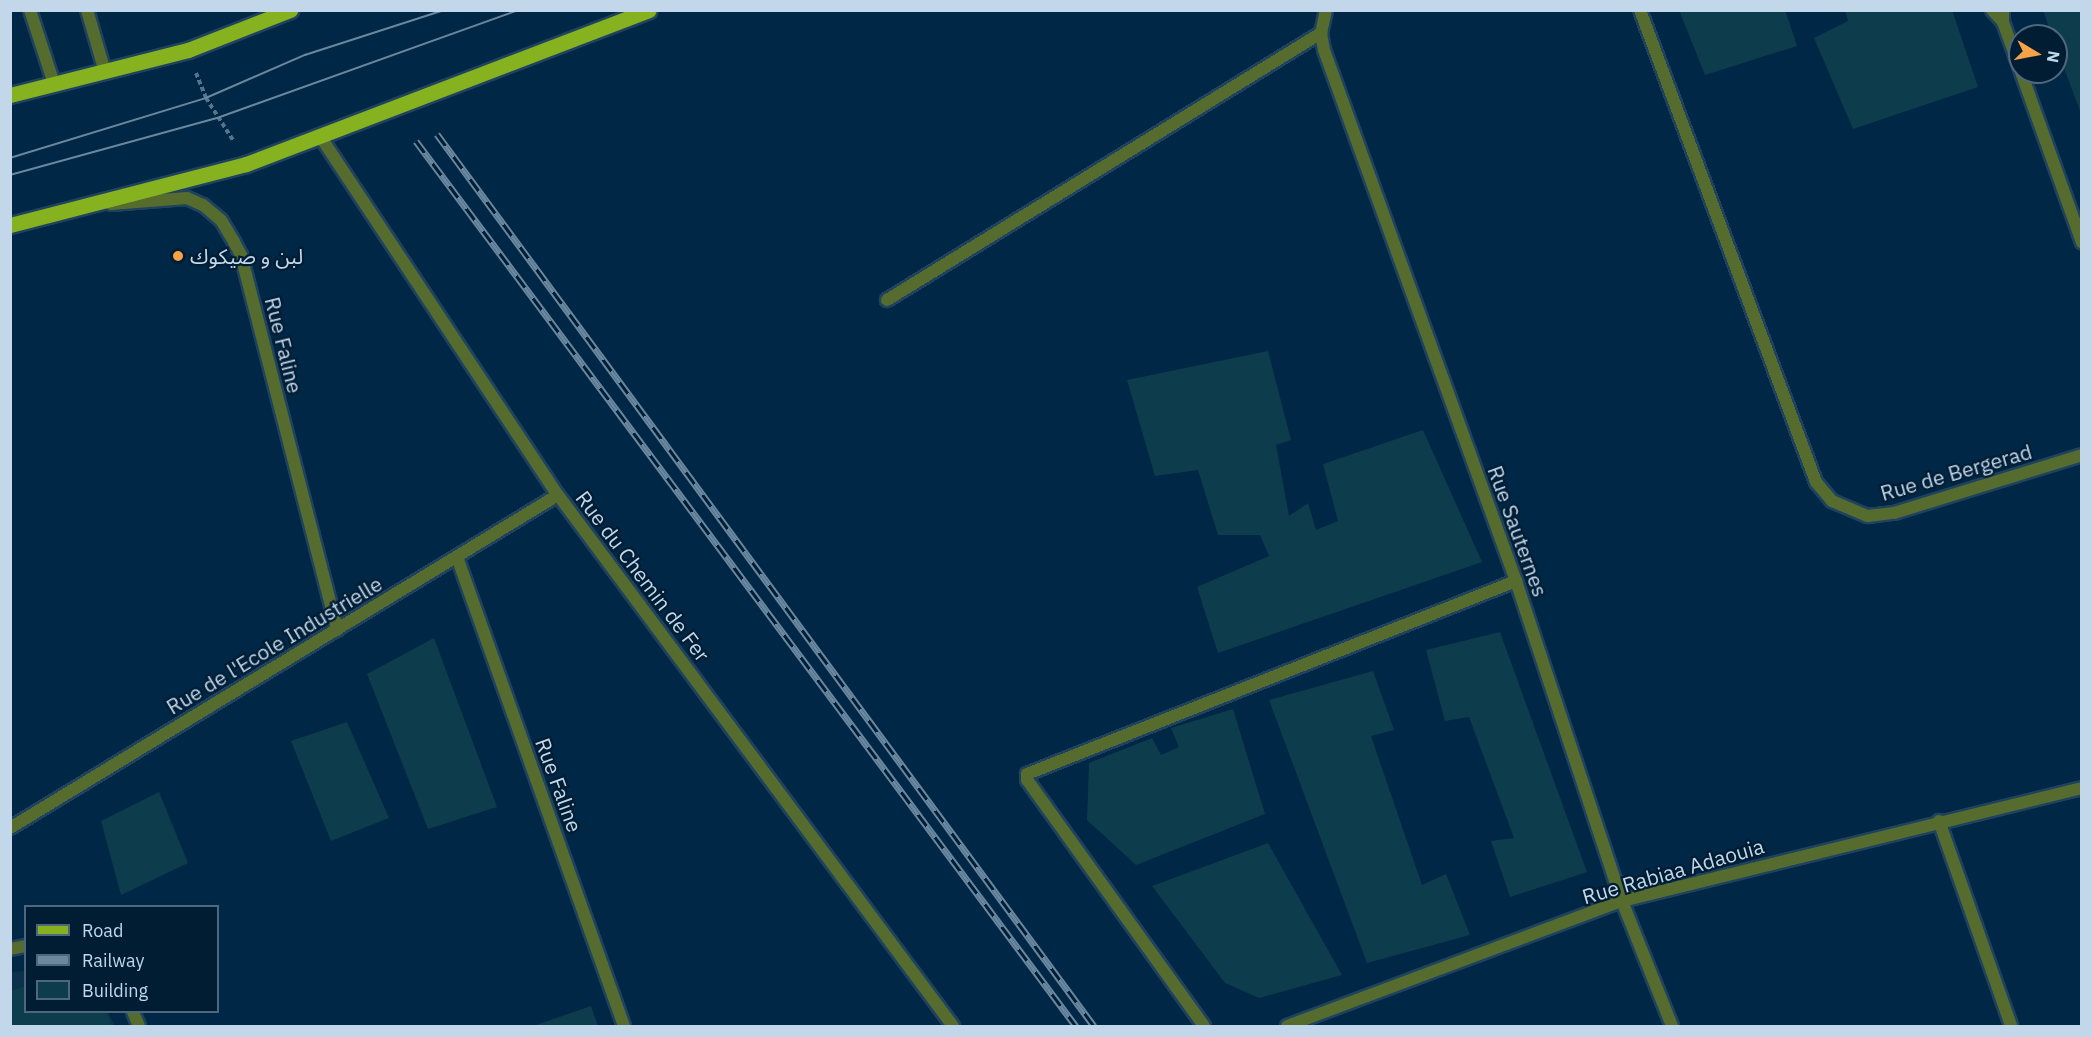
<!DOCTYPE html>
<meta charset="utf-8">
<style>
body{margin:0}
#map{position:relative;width:2092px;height:1037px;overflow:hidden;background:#002745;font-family:"IBM Plex Sans","Noto Sans Arabic",sans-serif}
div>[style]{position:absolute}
.built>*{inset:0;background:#0c314c}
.building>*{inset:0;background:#0d3c4c}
.path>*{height:4px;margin-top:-2px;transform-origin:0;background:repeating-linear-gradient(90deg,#55748e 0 4.5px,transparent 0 7.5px)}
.roads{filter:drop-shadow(2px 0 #1f435f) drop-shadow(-2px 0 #1f435f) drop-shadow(0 2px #1f435f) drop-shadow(0 -2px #1f435f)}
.service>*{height:12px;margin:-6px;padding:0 6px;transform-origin:6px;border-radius:6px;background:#566c2f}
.minor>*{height:12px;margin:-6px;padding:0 6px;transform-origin:6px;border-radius:6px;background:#566c2f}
.tertiary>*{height:12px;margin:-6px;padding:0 6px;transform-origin:6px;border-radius:6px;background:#566c2f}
.primary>*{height:15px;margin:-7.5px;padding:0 7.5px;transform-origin:7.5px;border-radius:7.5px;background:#87b21f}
.tram>*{height:1.5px;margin:-0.75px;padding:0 0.75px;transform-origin:0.75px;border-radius:0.75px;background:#69879f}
.rail>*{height:7px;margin-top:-3.5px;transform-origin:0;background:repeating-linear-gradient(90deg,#011d34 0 14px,#69879f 0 28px);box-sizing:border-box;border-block:2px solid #69879f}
.dots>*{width:16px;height:16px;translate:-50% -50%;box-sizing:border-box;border:3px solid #011d34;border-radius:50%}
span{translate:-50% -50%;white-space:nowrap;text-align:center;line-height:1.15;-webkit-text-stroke:4.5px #011d34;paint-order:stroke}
.poi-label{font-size:21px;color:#c2d7ea}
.left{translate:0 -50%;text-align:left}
.street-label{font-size:21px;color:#c2d7ea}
.frame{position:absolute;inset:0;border:12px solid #c2d7ea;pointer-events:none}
.legend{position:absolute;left:24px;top:905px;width:195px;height:108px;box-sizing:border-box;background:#011d34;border:2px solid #4e677d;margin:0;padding:8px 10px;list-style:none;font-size:18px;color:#c2d7ea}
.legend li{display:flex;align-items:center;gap:12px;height:30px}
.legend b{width:30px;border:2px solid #4e677d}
.north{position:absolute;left:2008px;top:24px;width:60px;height:60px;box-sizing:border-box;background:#011d34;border:2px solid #4e677d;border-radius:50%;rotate:100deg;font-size:16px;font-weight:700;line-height:24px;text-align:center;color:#c2d7ea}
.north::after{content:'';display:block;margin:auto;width:21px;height:27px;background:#f5a346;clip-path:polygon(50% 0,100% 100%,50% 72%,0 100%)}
</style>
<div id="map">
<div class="built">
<i style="clip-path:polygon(25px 971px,26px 1012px,108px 1012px,115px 1026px,11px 1026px,11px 972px)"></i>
</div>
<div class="building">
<i style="clip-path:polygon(1679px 10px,1785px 10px,1797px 46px,1705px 75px)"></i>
<i style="clip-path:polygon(1845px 10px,1952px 10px,1978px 87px,1853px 129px,1814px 38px,1848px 21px)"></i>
<i style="clip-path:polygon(2043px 10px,2082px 10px,2082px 116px,2056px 47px,2056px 36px,2052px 36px)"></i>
<i style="clip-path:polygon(1268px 351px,1291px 440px,1276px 445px,1289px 516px,1308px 503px,1316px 530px,1338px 521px,1323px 464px,1423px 430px,1482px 562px,1218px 653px,1197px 587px,1269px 556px,1260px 535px,1218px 535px,1198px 470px,1155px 476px,1127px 380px)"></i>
<i style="clip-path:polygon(1500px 632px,1587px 872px,1510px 897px,1491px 841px,1514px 838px,1469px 717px,1445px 721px,1426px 650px)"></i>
<i style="clip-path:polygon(434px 638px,497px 807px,428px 829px,367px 674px)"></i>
<i style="clip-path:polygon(1373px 671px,1394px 730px,1371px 736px,1422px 885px,1446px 874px,1470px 935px,1367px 963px,1269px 700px)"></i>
<i style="clip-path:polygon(1233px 709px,1265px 814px,1136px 865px,1087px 820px,1089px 763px,1152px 738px,1161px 755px,1179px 747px,1171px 728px)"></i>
<i style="clip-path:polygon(347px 722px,389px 818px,331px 841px,291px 741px)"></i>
<i style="clip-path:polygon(159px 792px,188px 863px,121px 895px,101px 821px)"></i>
<i style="clip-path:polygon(1268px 843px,1342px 975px,1259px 998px,1225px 983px,1152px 886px)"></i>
<i style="clip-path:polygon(26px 986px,26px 1012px,106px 1012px,112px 1026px,10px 1026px,10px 991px)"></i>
<i style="clip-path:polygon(591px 1006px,598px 1026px,533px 1026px)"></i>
</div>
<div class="path">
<i style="left:196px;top:73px;width:27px;rotate:68deg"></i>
<i style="left:206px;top:98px;width:50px;rotate:57.3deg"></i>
</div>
<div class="roads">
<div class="service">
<i style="left:30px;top:10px;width:78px;rotate:72deg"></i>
<i style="left:87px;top:10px;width:65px;rotate:73.8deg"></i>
<i style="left:10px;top:949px;width:16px;rotate:-11deg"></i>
<i style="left:133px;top:1012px;width:15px;rotate:67deg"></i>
</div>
<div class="minor">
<i style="left:1326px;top:10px;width:24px;rotate:102deg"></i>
<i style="left:1321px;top:33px;width:17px;rotate:80deg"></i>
<i style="left:1324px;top:50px;width:565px;rotate:70.12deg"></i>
<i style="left:1516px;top:581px;width:337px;rotate:71.7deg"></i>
<i style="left:1622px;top:901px;width:135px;rotate:68.2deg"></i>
<i style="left:1640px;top:10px;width:504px;rotate:69.55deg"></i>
<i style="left:1816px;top:482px;width:25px;rotate:50deg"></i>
<i style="left:1832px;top:501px;width:39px;rotate:23deg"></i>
<i style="left:1868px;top:516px;width:26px;rotate:-7deg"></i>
<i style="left:1894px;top:513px;width:197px;rotate:-17.1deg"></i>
<i style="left:320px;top:136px;width:431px;rotate:56.5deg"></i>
<i style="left:558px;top:495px;width:662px;rotate:53.36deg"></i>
<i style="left:111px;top:204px;width:76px;rotate:-4.5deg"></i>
<i style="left:187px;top:198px;width:17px;rotate:24deg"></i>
<i style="left:203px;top:205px;width:23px;rotate:40deg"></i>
<i style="left:221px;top:220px;width:26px;rotate:59deg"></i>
<i style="left:234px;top:242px;width:15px;rotate:62deg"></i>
<i style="left:241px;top:255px;width:387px;rotate:75.6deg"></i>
<i style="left:887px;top:300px;width:510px;rotate:-31.6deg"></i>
<i style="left:457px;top:557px;width:498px;rotate:70.4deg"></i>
<i style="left:1939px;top:821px;width:217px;rotate:70.6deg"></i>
<i style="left:10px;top:828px;width:641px;rotate:-31.29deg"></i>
<i style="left:1204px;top:1026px;width:303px;rotate:-125.7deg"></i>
<i style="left:1027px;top:780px;width:6px;rotate:-90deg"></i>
<i style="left:1027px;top:774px;width:526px;rotate:-21.54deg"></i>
<i style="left:1287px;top:1026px;width:358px;rotate:-20.5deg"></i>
<i style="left:1622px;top:901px;width:474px;rotate:-13.8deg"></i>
</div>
<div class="tertiary">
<i style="left:1992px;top:10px;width:16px;rotate:47deg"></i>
<i style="left:2003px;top:10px;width:12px;rotate:90deg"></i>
<i style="left:2003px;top:22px;width:50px;rotate:70.1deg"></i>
<i style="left:2021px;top:72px;width:181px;rotate:70.3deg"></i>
</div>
<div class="primary">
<i style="left:10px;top:95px;width:184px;rotate:-14.2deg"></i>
<i style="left:188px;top:50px;width:110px;rotate:-21.4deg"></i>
<i style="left:10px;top:225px;width:244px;rotate:-14.5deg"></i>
<i style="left:246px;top:164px;width:431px;rotate:-20.9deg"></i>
</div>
</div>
<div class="tram">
<i style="left:10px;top:158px;width:205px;rotate:-17deg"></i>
<i style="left:206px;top:98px;width:108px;rotate:-23.5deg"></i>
<i style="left:305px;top:55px;width:146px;rotate:-17.9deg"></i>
<i style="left:10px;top:175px;width:218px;rotate:-15.4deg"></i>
<i style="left:220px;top:117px;width:318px;rotate:-19.7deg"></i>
</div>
<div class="rail">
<i style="left:437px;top:134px;width:1108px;rotate:53.63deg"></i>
<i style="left:416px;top:141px;width:1104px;rotate:53.29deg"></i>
</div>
<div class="dots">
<i style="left:178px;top:256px;background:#f5a346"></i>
</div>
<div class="poi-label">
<span class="left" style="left:190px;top:256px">لبن و صيكوك</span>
</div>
<div class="street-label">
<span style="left:284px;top:345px;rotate:76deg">Rue Faline</span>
<span style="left:1956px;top:472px;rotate:-16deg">Rue de Bergerad</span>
<span style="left:1518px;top:531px;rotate:70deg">Rue Sauternes</span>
<span style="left:643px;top:576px;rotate:53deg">Rue du Chemin de Fer</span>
<span style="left:274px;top:645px;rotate:-31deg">Rue de l'Ecole Industrielle</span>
<span style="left:559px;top:785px;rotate:70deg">Rue Faline</span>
<span style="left:1673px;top:871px;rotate:-16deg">Rue Rabiaa Adaouia</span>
</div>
<div class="frame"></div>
<ul class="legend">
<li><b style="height:8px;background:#87b21f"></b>Road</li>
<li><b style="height:8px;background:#69879f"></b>Railway</li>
<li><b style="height:16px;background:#0d3c4c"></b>Building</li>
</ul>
<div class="north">N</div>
</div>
